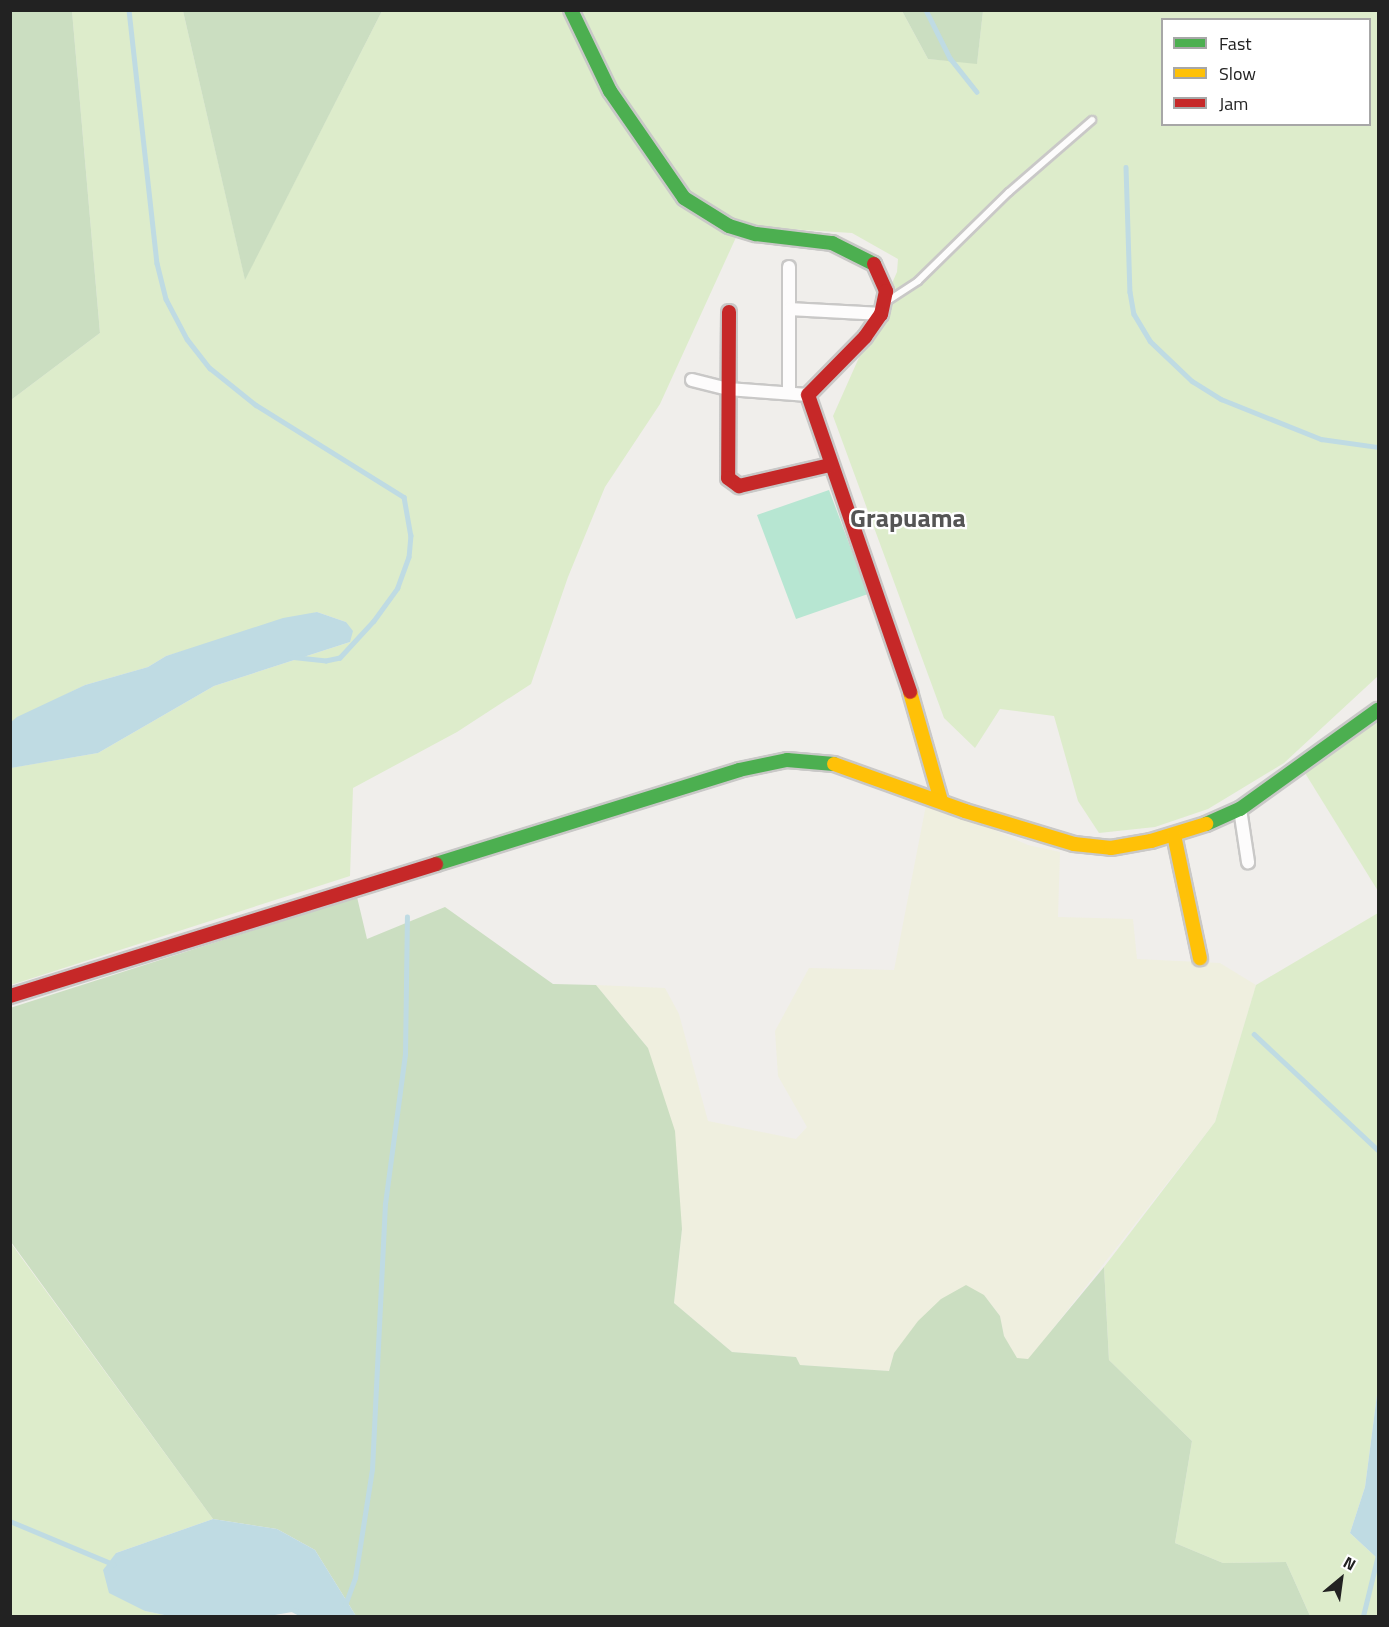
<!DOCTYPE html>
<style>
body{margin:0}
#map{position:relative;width:1389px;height:1627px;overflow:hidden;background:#f0eeeb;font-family:"Titillium Web",sans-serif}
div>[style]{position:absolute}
.farmland>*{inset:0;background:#efefdf}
.grass>*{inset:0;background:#ddeccb}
.forest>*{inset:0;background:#cbdec1}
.pitch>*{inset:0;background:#b7e6d2}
.water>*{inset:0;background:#bfdbe3}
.stream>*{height:4.5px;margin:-2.25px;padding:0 2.25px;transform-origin:2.25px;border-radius:2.25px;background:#bfdbe3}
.roads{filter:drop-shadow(2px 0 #c9c8c7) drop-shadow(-2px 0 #c9c8c7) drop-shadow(0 2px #c9c8c7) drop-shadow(0 -2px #c9c8c7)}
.lane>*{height:6px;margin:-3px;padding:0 3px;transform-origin:3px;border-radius:3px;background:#fdfcfc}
.street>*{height:12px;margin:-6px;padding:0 6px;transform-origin:6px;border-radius:6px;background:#fdfcfc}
.fast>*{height:14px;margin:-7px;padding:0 7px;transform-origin:7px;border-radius:7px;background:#4caf50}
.slow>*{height:14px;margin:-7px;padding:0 7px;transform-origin:7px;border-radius:7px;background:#ffc107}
.jam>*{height:14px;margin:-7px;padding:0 7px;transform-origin:7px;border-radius:7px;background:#c62828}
span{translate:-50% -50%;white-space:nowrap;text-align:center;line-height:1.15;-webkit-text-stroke:4.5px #fff;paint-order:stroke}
.quarter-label{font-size:26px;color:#555;font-weight:700}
.frame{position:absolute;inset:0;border:12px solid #222;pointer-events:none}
.legend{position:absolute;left:1161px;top:18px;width:210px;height:108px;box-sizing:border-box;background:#fff;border:2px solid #a7a7a7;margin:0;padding:8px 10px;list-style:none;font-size:18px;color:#222}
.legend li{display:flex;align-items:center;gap:12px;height:30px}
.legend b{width:30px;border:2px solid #a7a7a7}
.north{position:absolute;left:1311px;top:1549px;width:60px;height:60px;-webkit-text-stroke:4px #fff;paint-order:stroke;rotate:29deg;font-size:16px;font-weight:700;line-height:24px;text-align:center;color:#222}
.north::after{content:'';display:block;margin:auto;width:21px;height:27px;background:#222;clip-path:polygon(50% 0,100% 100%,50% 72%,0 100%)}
</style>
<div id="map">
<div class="farmland">
<i style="clip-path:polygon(927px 800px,1028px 845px,1060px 852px,1058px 917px,1133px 919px,1137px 959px,1220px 963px,1256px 985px,1215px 1122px,1029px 1359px,1017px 1359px,1004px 1336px,1000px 1316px,984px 1295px,894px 1353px,889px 1371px,800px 1365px,796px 1357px,732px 1352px,674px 1303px,682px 1229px,648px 1048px,596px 985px,665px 988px,679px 1014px,708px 1121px,796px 1139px,807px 1127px,778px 1076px,775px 1031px,809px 968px,894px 970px)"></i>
</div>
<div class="grass">
<i style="clip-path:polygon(evenodd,72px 11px,183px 11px,245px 279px,382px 11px,902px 11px,928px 59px,977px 63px,983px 11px,1378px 11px,1378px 676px,1284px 763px,1208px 809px,1155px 827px,1099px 833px,1078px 801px,1054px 716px,1000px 709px,975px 748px,944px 718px,833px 416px,897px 272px,898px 259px,852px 233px,788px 229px,738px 233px,660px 404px,605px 487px,568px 577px,531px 684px,457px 732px,353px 788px,350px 876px,11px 985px,10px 768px,98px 753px,214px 686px,350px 642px,346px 622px,317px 612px,166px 656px,148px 667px,85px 685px,11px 722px,11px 400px,100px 333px,72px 11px,1162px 20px,1370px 20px,1370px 124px,1162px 124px,1162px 20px)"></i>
<i style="clip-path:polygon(1378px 705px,1378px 891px,1305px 773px)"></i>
<i style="clip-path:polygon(1378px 913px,1378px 1387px,1365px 1487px,1350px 1533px,1378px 1559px,1378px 1616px,1310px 1616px,1286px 1562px,1223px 1563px,1175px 1543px,1192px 1441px,1109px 1360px,1104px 1267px,1215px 1122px,1256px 985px)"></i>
<i style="clip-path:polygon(10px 1242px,213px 1519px,116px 1553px,145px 1611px,169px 1616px,11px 1616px)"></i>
</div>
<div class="forest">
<i style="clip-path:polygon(11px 10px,72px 11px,100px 333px,11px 400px)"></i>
<i style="clip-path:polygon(183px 11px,382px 11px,245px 280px)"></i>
<i style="clip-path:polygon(902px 11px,983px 11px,977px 64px,928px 59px)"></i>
<i style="clip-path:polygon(357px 897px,367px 939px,445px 907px,553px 984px,596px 985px,648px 1048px,675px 1131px,682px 1229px,674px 1303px,732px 1352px,796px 1357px,800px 1365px,889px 1371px,894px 1353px,918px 1321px,941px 1299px,966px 1285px,984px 1295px,1000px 1316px,1004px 1336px,1017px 1358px,1028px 1359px,1104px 1267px,1109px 1360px,1192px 1441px,1175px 1543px,1223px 1563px,1286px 1562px,1310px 1616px,356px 1616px,315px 1550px,277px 1529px,213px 1519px,11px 1242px,10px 1008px)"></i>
</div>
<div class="pitch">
<i style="clip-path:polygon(829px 490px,868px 594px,796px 619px,757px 515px)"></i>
</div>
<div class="water">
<i style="clip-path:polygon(317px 612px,346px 622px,353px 631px,350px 642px,214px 686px,98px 753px,11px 768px,11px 722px,17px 717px,85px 685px,148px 667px,166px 656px,283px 618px)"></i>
<i style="clip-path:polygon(1378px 1387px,1378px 1559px,1350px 1533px,1365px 1487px)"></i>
<i style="clip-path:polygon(213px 1519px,277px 1529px,315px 1550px,356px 1616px,304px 1616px,298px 1611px,269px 1616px,169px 1616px,145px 1611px,109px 1593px,103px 1570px,116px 1553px)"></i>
</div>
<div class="stream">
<i style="left:129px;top:10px;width:255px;rotate:83.7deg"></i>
<i style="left:157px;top:263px;width:37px;rotate:76deg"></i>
<i style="left:166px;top:299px;width:45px;rotate:62.3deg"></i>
<i style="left:187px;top:339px;width:37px;rotate:52deg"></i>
<i style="left:210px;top:368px;width:59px;rotate:38.8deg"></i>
<i style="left:256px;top:405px;width:174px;rotate:31.9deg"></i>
<i style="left:404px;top:497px;width:39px;rotate:80deg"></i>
<i style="left:411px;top:535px;width:22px;rotate:95deg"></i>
<i style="left:409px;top:557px;width:33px;rotate:110deg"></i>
<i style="left:398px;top:588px;width:41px;rotate:126deg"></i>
<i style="left:374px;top:621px;width:50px;rotate:132.6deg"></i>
<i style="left:340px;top:658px;width:14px;rotate:168deg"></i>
<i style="left:326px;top:661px;width:37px;rotate:-174deg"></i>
<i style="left:926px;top:10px;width:54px;rotate:63.4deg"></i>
<i style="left:950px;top:58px;width:43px;rotate:51.5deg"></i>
<i style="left:1126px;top:167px;width:125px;rotate:88.2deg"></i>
<i style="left:1130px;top:292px;width:22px;rotate:80deg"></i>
<i style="left:1134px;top:314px;width:31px;rotate:59deg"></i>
<i style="left:1150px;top:341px;width:58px;rotate:43.6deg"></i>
<i style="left:1192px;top:381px;width:34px;rotate:32deg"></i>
<i style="left:1221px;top:399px;width:108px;rotate:21.8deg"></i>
<i style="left:1321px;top:439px;width:58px;rotate:8deg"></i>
<i style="left:1254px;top:1034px;width:170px;rotate:43.1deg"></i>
<i style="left:10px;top:1521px;width:112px;rotate:22.7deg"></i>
<i style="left:292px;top:1609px;width:16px;rotate:27deg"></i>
<i style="left:341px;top:1616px;width:40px;rotate:-69.8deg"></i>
<i style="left:355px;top:1578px;width:110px;rotate:-81.1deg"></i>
<i style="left:372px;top:1469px;width:265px;rotate:-87.2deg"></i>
<i style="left:385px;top:1204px;width:150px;rotate:-82.4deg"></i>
<i style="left:405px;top:1055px;width:138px;rotate:-89.2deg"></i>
<i style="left:1363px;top:1616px;width:63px;rotate:-76.2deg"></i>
</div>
<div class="roads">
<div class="lane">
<i style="left:886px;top:302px;width:38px;rotate:-33deg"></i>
<i style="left:918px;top:281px;width:127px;rotate:-44.4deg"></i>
<i style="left:1009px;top:192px;width:110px;rotate:-40.9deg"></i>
</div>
<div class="street">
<i style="left:789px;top:267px;width:125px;rotate:90deg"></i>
<i style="left:790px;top:309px;width:91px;rotate:3.1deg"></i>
<i style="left:692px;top:380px;width:37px;rotate:14deg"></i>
<i style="left:728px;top:389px;width:80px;rotate:4.3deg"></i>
<i style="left:1240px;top:809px;width:54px;rotate:81.4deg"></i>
</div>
<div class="fast">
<i style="left:571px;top:10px;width:90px;rotate:64.3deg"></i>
<i style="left:610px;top:91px;width:130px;rotate:55.3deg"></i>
<i style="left:684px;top:198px;width:53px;rotate:31.9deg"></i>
<i style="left:729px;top:226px;width:28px;rotate:17deg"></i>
<i style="left:756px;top:234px;width:77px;rotate:6.8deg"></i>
<i style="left:832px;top:243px;width:47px;rotate:26.6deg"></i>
<i style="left:1206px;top:824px;width:37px;rotate:-24deg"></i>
<i style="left:1240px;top:809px;width:170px;rotate:-35.7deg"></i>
<i style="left:436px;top:864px;width:317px;rotate:-17.2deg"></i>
<i style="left:739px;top:770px;width:49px;rotate:-11.8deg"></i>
<i style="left:787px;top:760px;width:47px;rotate:4.9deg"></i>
</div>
<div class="slow">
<i style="left:910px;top:692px;width:113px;rotate:74.1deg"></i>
<i style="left:834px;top:764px;width:139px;rotate:19.7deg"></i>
<i style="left:965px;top:811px;width:114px;rotate:16.8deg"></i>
<i style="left:1074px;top:844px;width:37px;rotate:6deg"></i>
<i style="left:1111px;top:848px;width:41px;rotate:-9.9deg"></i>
<i style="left:1151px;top:841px;width:58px;rotate:-17.2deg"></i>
<i style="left:1174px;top:835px;width:126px;rotate:78.1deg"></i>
</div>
<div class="jam">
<i style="left:874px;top:264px;width:30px;rotate:66deg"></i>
<i style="left:886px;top:291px;width:24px;rotate:102deg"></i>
<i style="left:881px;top:314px;width:28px;rotate:125deg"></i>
<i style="left:865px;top:337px;width:81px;rotate:134.5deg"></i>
<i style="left:808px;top:395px;width:314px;rotate:71deg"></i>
<i style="left:729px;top:312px;width:166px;rotate:90.3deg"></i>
<i style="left:728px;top:478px;width:14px;rotate:36deg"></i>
<i style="left:739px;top:486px;width:93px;rotate:-13deg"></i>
<i style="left:10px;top:996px;width:446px;rotate:-17.2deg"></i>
</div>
</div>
<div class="quarter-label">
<span style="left:908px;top:518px">Grapuama</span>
</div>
<div class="frame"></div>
<ul class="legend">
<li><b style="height:8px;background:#4caf50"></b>Fast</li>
<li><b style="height:8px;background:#ffc107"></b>Slow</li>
<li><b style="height:8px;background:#c62828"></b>Jam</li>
</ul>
<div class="north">N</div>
</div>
